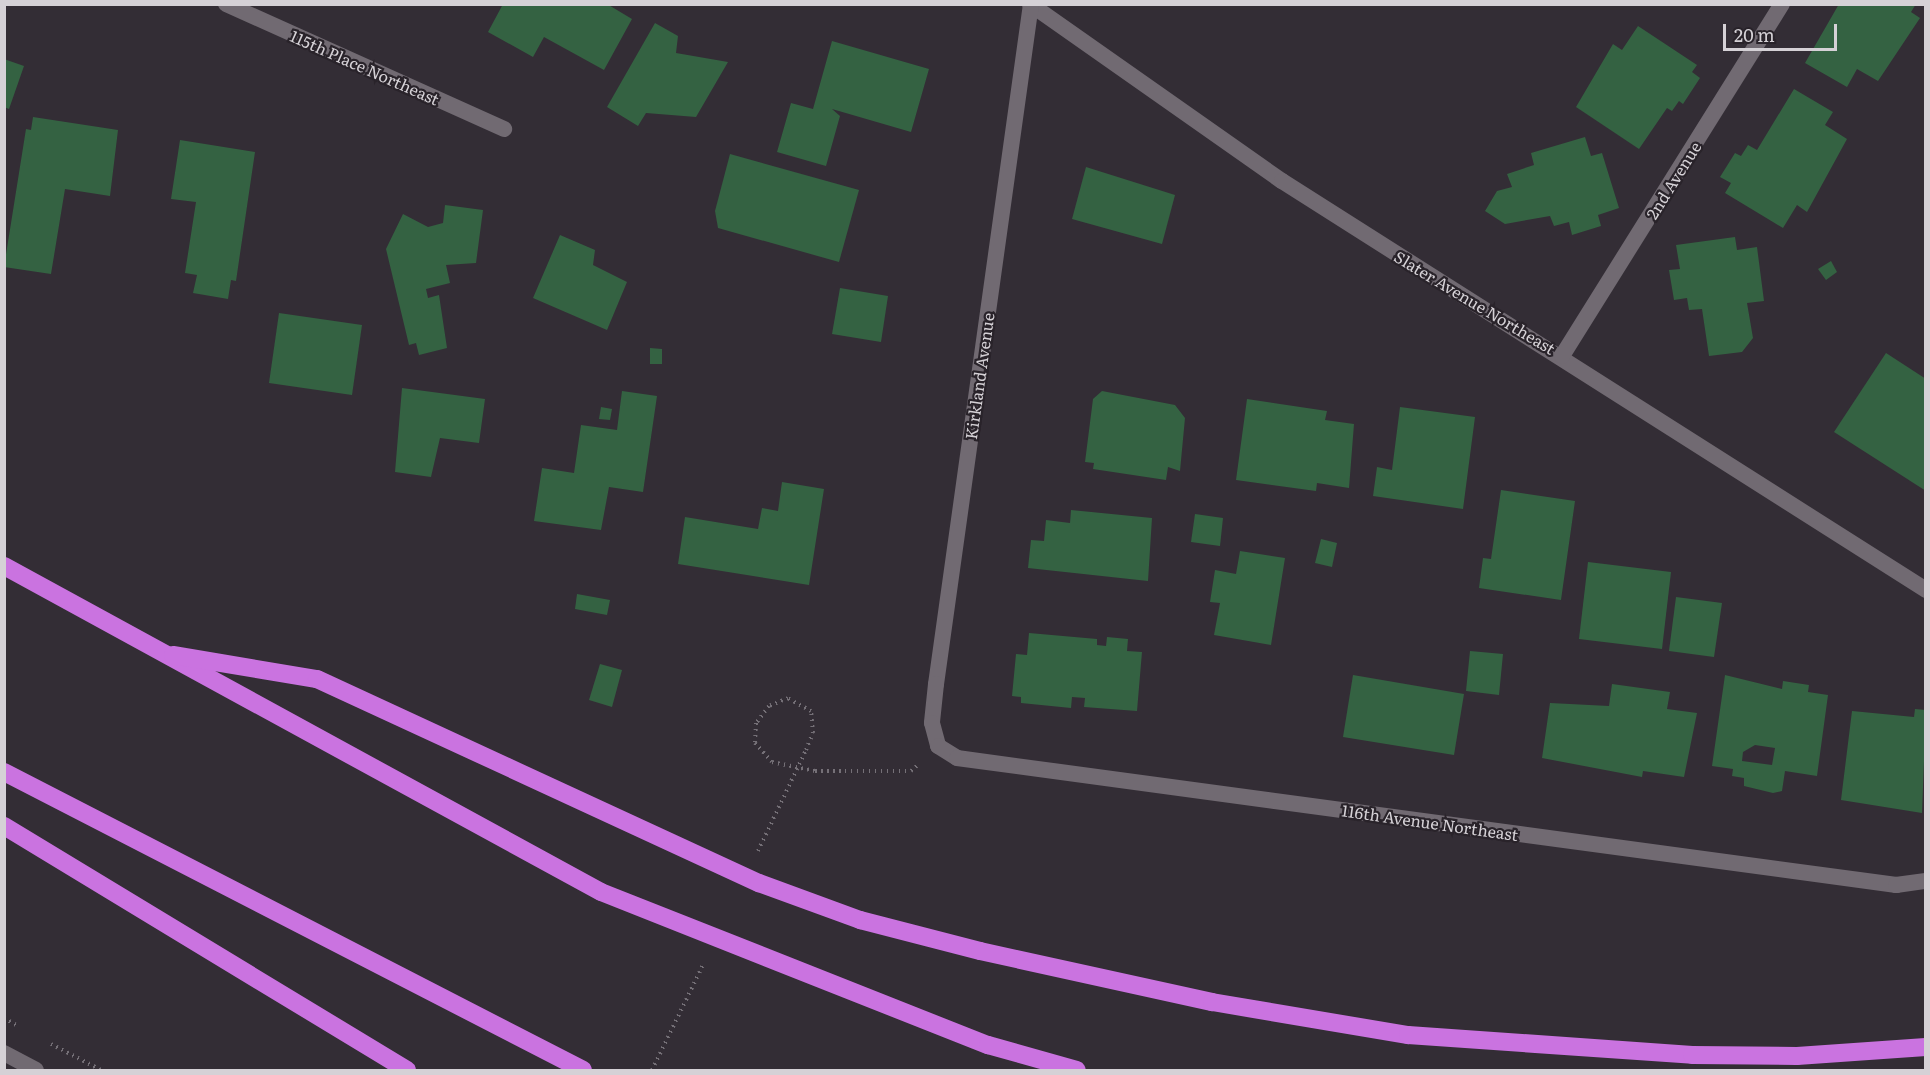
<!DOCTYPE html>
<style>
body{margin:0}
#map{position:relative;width:1930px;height:1075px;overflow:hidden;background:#332d35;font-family:Literata,serif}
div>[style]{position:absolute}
.building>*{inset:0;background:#346242}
.path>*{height:4px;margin-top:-2px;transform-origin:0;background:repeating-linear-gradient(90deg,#757077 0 1.5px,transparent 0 6px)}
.minor>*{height:16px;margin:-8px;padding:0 8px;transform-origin:8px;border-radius:8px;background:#716a72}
.tertiary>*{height:16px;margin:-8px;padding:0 8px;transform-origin:8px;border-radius:8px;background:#716a72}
.motorway>*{height:18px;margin:-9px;padding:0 9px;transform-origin:9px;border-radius:9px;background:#ca73e0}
span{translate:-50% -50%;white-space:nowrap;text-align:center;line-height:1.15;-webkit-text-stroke:4.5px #29232a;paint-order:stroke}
.street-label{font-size:16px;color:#d5d1d6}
.frame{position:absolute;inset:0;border:6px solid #d5d1d6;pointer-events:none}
.scale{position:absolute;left:1723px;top:24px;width:114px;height:27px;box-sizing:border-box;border:3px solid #d5d1d6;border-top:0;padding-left:8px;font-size:18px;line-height:21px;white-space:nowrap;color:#d5d1d6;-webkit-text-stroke:4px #29232a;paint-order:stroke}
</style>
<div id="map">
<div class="building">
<i style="clip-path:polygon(503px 4px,607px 4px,632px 19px,604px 70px,544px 37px,533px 57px,488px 32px)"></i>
<i style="clip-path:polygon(1839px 4px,1916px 4px,1911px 12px,1920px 18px,1878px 81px,1857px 69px,1847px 87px,1805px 63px)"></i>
<i style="clip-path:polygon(655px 23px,678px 36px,676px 53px,728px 62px,696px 117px,646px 113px,638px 126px,607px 107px)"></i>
<i style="clip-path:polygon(1638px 26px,1697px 65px,1692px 72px,1700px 78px,1683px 104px,1679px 101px,1672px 111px,1667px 108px,1639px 149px,1576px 107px,1613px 44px,1622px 50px)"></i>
<i style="clip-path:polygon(832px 41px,929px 69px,911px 132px,832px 109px,840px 116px,826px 166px,777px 152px,791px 103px,813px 109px)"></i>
<i style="clip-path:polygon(4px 59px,24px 66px,9px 109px,4px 107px)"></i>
<i style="clip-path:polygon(1794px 89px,1833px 112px,1825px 125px,1847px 139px,1807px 212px,1797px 205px,1783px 228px,1725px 193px,1731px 183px,1720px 177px,1735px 153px,1741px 156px,1748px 145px,1757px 150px)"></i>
<i style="clip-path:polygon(33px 117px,118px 130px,110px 196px,65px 189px,51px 274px,4px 267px,26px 129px,31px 130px)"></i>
<i style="clip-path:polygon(1585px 137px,1591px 156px,1602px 153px,1619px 208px,1598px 215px,1601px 226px,1572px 235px,1569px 222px,1554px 226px,1550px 216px,1505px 224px,1485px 211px,1497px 191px,1512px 187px,1507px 174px,1534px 165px,1531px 153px)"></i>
<i style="clip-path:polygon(180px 140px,255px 152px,236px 281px,231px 280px,228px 299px,193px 293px,197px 275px,185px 273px,196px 202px,171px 199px)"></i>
<i style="clip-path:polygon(730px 154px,859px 190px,839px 262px,718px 228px,715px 211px)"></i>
<i style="clip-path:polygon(1086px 167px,1175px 195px,1162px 244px,1072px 219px)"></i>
<i style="clip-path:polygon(445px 205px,483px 210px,476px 263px,446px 265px,450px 283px,426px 289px,428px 298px,439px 295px,447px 348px,419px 355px,416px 343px,409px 345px,386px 249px,403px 214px,428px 227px,443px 223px)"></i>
<i style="clip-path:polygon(560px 235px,595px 250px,593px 265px,627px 282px,607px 330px,533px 298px)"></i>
<i style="clip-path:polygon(1735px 237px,1737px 250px,1757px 247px,1764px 301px,1747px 303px,1753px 338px,1742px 352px,1709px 356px,1702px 309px,1689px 310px,1687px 298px,1674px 300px,1669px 270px,1680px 269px,1676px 245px)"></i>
<i style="clip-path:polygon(1831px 261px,1837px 272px,1826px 280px,1818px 269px)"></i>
<i style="clip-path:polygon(840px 288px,888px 296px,881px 342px,832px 334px)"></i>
<i style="clip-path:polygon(279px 313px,362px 325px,352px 395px,269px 383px)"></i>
<i style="clip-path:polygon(650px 348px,662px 349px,662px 364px,650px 364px)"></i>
<i style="clip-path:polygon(1886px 353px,1926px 379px,1926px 491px,1834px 432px)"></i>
<i style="clip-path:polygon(402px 388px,485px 399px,479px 443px,440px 438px,431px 477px,395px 472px)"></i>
<i style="clip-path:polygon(622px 391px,657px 396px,643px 492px,609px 487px,601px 530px,534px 521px,542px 468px,574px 473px,581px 425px,617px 430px)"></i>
<i style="clip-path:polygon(1102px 391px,1175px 405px,1185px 418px,1180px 471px,1168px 467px,1166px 480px,1093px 469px,1094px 463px,1085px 462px,1093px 399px)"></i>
<i style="clip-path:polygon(1247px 399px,1327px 411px,1325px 420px,1354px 424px,1349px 488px,1317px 483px,1316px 491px,1236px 480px)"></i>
<i style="clip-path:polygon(601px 407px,612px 409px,610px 420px,599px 419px)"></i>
<i style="clip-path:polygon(1400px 407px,1475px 417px,1463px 509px,1373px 496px,1377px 467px,1392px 470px)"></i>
<i style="clip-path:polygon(782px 482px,824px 489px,809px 585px,678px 564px,685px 517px,758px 529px,762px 508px,778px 511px)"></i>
<i style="clip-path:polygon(1501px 490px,1575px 501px,1561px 600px,1479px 588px,1483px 558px,1491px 559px)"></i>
<i style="clip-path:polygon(1071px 510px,1152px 518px,1148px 581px,1028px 568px,1031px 540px,1044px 541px,1046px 520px,1070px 523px)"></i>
<i style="clip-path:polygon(1195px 514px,1223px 518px,1220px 546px,1191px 542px)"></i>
<i style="clip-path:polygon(1321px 539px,1337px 543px,1332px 567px,1315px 563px)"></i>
<i style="clip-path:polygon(1240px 551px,1285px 558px,1271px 645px,1214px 635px,1220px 603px,1210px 602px,1215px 570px,1236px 574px)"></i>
<i style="clip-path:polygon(1588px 562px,1671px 572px,1662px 649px,1579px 639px)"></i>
<i style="clip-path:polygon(577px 594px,610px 600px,607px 615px,575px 609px)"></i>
<i style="clip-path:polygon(1676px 597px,1722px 603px,1714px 657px,1669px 651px)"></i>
<i style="clip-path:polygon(1029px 633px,1097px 639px,1097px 645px,1106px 646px,1107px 637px,1128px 639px,1127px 651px,1142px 652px,1137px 711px,1084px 707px,1085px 698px,1072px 697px,1071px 708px,1021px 703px,1021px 697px,1012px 696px,1016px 654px,1027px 655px)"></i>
<i style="clip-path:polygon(1470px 651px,1503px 654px,1499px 695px,1466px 691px)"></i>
<i style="clip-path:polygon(600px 664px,622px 670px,612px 707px,589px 700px)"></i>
<i style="clip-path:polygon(1353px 675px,1464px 694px,1454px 755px,1343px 737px)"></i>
<i style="clip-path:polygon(evenodd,1725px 675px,1782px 689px,1783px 681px,1809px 685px,1808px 692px,1828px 695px,1817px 776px,1785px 771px,1782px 791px,1773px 793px,1744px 786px,1744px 778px,1732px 776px,1733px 769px,1712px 766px,1725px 675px,1755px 745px,1775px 748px,1772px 765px,1742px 761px,1743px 752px,1755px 745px)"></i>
<i style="clip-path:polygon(1612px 684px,1670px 692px,1667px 709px,1697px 713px,1684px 777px,1643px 771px,1642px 777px,1542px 758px,1550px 703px,1609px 706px)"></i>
<i style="clip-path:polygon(1915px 709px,1926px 710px,1922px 813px,1841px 800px,1852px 711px,1914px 717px)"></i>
</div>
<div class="path">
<i style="left:758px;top:851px;width:112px;rotate:-64.6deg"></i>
<i style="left:806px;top:750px;width:18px;rotate:-68deg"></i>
<i style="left:813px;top:733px;width:22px;rotate:-95deg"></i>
<i style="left:811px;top:711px;width:26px;rotate:-151deg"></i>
<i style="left:788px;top:698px;width:21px;rotate:157deg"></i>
<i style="left:769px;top:706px;width:21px;rotate:127deg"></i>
<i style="left:756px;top:723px;width:20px;rotate:93deg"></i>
<i style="left:755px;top:743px;width:25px;rotate:48deg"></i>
<i style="left:772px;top:762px;width:44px;rotate:11.8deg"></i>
<i style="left:815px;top:771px;width:96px"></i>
<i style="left:911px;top:771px;width:11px;rotate:-41deg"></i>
<i style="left:4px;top:1018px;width:16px;rotate:30deg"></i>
<i style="left:51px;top:1044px;width:56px;rotate:27.5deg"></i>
<i style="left:652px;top:1070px;width:119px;rotate:-64.1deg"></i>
</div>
<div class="minor">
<i style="left:226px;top:4px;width:305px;rotate:24.2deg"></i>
<i style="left:1030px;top:4px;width:308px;rotate:35.1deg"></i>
<i style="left:1282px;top:181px;width:763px;rotate:32.42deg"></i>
<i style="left:1031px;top:4px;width:687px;rotate:97.95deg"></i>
<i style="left:936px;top:684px;width:39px;rotate:96deg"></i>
<i style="left:932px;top:723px;width:24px;rotate:75deg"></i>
<i style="left:938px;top:746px;width:22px;rotate:32deg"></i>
<i style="left:957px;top:758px;width:948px;rotate:7.7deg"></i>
<i style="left:1896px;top:885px;width:30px;rotate:-8deg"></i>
<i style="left:1562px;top:356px;width:415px;rotate:-58deg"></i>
</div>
<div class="tertiary">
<i style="left:4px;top:1053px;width:36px;rotate:28deg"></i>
</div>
<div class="motorway">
<i style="left:4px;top:566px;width:680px;rotate:28.64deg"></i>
<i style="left:601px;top:892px;width:416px;rotate:21.6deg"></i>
<i style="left:988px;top:1045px;width:92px;rotate:15.7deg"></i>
<i style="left:173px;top:655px;width:146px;rotate:9.5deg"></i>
<i style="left:317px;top:679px;width:487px;rotate:24.8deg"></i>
<i style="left:759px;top:883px;width:108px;rotate:20.1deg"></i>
<i style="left:860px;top:920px;width:124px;rotate:14.5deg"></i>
<i style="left:980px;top:951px;width:238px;rotate:12.4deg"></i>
<i style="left:1212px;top:1002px;width:199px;rotate:9.6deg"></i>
<i style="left:1408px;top:1035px;width:285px;rotate:4deg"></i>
<i style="left:1692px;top:1055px;width:105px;rotate:0.5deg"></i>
<i style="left:1797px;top:1056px;width:129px;rotate:-4deg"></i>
<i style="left:4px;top:772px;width:651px;rotate:27.23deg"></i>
<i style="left:4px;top:826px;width:471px;rotate:31.2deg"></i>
</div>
<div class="street-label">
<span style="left:365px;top:67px;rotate:24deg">115th Place Northeast</span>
<span style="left:1673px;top:180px;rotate:-58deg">2nd Avenue</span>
<span style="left:1475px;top:302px;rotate:31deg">Slater Avenue Northeast</span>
<span style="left:979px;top:376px;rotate:-82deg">Kirkland Avenue</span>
<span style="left:1430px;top:822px;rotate:8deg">116th Avenue Northeast</span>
</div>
<div class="frame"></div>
<div class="scale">20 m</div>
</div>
